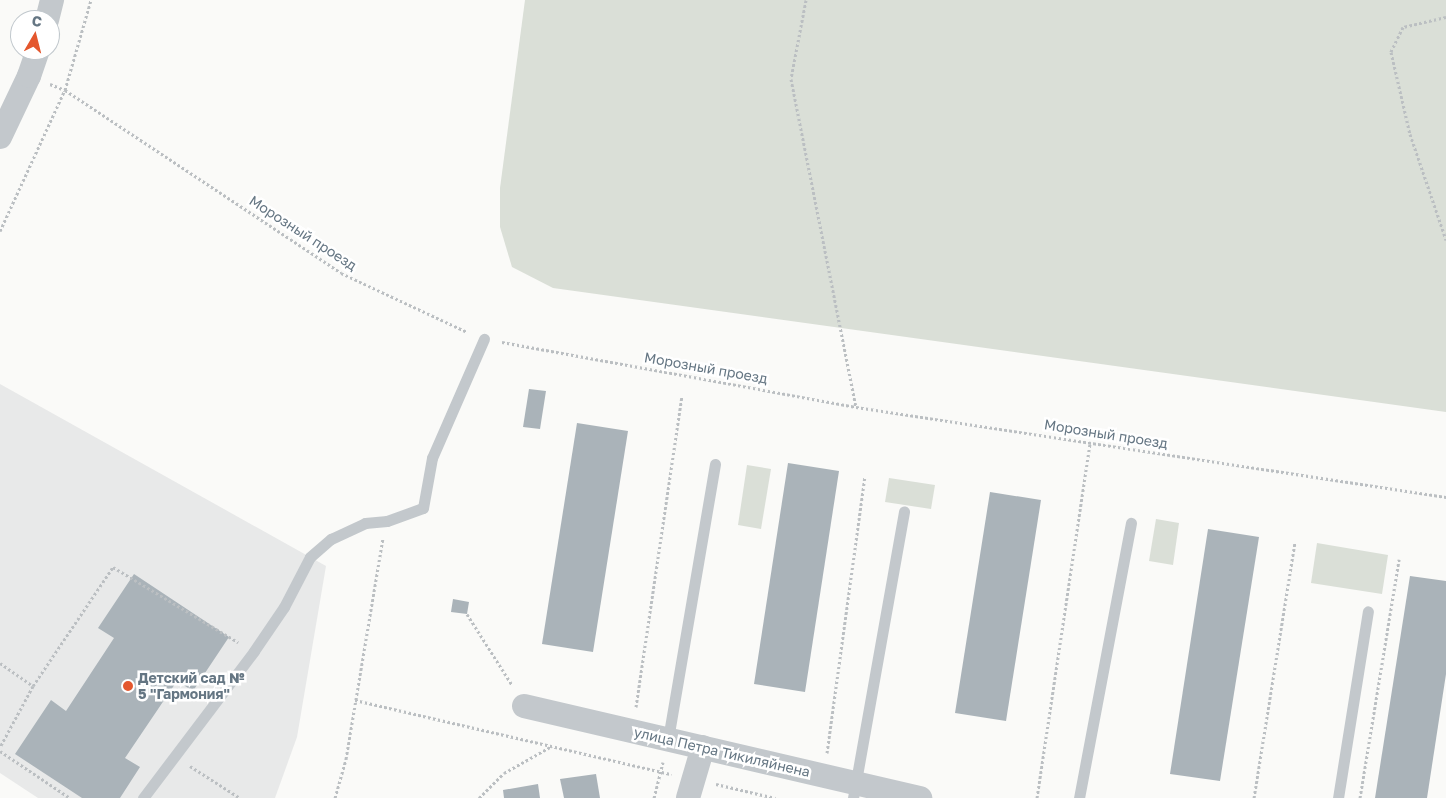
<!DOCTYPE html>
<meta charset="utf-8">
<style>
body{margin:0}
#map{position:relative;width:1446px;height:798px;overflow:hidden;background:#fafaf8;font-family:"Golos Text",sans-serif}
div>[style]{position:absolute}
.built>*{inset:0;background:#e8e9e9}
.green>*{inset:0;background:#dadfd7}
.building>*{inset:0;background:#aab3b9}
.path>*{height:3px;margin-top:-1.5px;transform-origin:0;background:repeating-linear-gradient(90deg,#bbbfc2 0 2.5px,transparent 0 5px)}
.service>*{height:11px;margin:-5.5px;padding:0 5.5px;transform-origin:5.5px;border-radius:5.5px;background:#c3c8cc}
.minor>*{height:24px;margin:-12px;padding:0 12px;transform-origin:12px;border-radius:12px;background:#c3c8cc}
.dots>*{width:14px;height:14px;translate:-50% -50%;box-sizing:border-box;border:2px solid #fff;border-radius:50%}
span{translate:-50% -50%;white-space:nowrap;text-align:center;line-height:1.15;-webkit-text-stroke:5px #fff;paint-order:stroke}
.street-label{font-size:14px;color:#657683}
.poi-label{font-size:14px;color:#657683;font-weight:700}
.left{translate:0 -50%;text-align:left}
.north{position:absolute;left:10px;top:10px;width:50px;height:50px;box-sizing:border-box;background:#fff;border:1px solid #c1c8cd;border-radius:50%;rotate:8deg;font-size:14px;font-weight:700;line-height:20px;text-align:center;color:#657683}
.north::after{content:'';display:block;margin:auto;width:18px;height:22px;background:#e4572e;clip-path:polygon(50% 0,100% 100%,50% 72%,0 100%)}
</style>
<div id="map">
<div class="built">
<i style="clip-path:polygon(0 384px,326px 566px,297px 737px,275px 798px,38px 798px,0 773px)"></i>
</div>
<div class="green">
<i style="clip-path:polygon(525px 0,1446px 0,1446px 412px,553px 288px,512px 267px,500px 227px,500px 188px)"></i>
<i style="clip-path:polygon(747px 465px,771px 469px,761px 529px,738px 525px)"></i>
<i style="clip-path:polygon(889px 478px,935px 485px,931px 509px,885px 502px)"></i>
<i style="clip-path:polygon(1156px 519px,1179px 523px,1173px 565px,1149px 561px)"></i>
<i style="clip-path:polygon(1317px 543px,1388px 555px,1382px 594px,1311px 583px)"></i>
</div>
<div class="building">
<i style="clip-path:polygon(529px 389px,546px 391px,540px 429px,523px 427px)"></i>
<i style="clip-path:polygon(577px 423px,628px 431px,593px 652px,542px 644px)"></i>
<i style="clip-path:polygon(788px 463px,839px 471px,805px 692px,754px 684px)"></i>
<i style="clip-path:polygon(990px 492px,1041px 500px,1006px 721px,955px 713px)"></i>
<i style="clip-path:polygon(1208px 529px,1259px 537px,1220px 781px,1170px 774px)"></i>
<i style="clip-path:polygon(134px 574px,229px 637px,193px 691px,177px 681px,125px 758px,140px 767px,120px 798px,82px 798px,15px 754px,51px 700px,66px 711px,114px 638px,98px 628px)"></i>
<i style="clip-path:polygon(1410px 576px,1446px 581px,1446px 674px,1427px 798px,1375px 798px)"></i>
<i style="clip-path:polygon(453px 599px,469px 602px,467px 614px,451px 612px)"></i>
<i style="clip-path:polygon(596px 774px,600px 798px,564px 798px,560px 779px)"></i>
<i style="clip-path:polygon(538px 784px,540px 798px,504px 798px,503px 790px)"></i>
</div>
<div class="path">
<i style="left:806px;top:0;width:80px;rotate:100.8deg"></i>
<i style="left:791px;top:79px;width:334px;rotate:78.8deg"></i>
<i style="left:1446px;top:17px;width:44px;rotate:166.9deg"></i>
<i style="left:1403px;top:27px;width:28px;rotate:116deg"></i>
<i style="left:1391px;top:52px;width:84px;rotate:77deg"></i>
<i style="left:1410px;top:134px;width:112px;rotate:71.2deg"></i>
<i style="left:50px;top:84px;width:16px;rotate:22deg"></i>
<i style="left:65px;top:90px;width:331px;rotate:33.5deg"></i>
<i style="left:341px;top:273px;width:139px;rotate:25.1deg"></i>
<i style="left:0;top:231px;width:155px;rotate:-65.3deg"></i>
<i style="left:65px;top:90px;width:94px;rotate:-73.9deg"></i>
<i style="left:502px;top:342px;width:360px;rotate:10.4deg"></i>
<i style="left:856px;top:407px;width:597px;rotate:8.67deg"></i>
<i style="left:467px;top:614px;width:84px;rotate:57.6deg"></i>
<i style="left:0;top:663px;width:40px;rotate:34.9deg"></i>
<i style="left:33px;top:686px;width:69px;rotate:118.4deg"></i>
<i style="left:33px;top:686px;width:143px;rotate:-56.1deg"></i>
<i style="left:113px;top:567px;width:146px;rotate:31deg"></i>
<i style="left:355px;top:700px;width:325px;rotate:13.2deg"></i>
<i style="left:636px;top:707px;width:314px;rotate:-81.6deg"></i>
<i style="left:0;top:751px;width:84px;rotate:33.9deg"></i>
<i style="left:827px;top:753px;width:280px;rotate:-82.2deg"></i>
<i style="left:190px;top:766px;width:59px;rotate:32.6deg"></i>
<i style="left:716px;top:784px;width:61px;rotate:13.3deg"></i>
<i style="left:335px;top:798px;width:41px;rotate:-74.2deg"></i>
<i style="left:346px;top:759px;width:224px;rotate:-80.5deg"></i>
<i style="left:479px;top:798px;width:35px;rotate:-45deg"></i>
<i style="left:504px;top:773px;width:55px;rotate:-29.4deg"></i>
<i style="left:654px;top:798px;width:37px;rotate:-76deg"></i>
<i style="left:1037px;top:798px;width:359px;rotate:-81.5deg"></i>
<i style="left:1254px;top:798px;width:259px;rotate:-80.9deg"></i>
<i style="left:1360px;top:798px;width:242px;rotate:-80.7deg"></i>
</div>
<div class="service">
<i style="left:668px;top:739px;width:279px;rotate:-80.3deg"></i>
<i style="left:143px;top:798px;width:184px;rotate:-52.9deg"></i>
<i style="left:254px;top:651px;width:53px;rotate:-55.7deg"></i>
<i style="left:284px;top:607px;width:56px;rotate:-62.5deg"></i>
<i style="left:310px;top:557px;width:28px;rotate:-41deg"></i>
<i style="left:331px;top:539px;width:38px;rotate:-25deg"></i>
<i style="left:365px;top:523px;width:22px;rotate:-5deg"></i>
<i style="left:387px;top:521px;width:38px;rotate:-20deg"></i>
<i style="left:423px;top:508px;width:51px;rotate:-79.8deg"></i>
<i style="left:432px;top:458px;width:130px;rotate:-66.4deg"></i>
<i style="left:853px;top:798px;width:291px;rotate:-79.9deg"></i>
<i style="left:1079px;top:798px;width:280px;rotate:-79.3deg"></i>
<i style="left:1338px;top:798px;width:189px;rotate:-80.9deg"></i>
</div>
<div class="minor">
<i style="left:47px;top:20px;width:21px;rotate:-76deg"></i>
<i style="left:0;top:137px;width:68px;rotate:-64.6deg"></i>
<i style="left:29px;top:76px;width:28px;rotate:-71deg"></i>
<i style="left:524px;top:706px;width:407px;rotate:13.1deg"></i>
<i style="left:688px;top:798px;width:53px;rotate:-73.6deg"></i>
</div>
<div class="dots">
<i style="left:128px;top:686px;background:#e4572e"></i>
</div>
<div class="street-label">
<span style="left:303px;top:233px;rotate:33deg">Морозный проезд</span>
<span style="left:706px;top:368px;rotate:10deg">Морозный проезд</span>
<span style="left:1106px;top:434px;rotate:9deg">Морозный проезд</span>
<span style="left:722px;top:752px;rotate:13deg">улица Петра Тикиляйнена</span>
</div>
<div class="poi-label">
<span class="left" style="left:138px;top:686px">Детский сад №<br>5 "Гармония"</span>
</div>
<div class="north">С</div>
</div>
